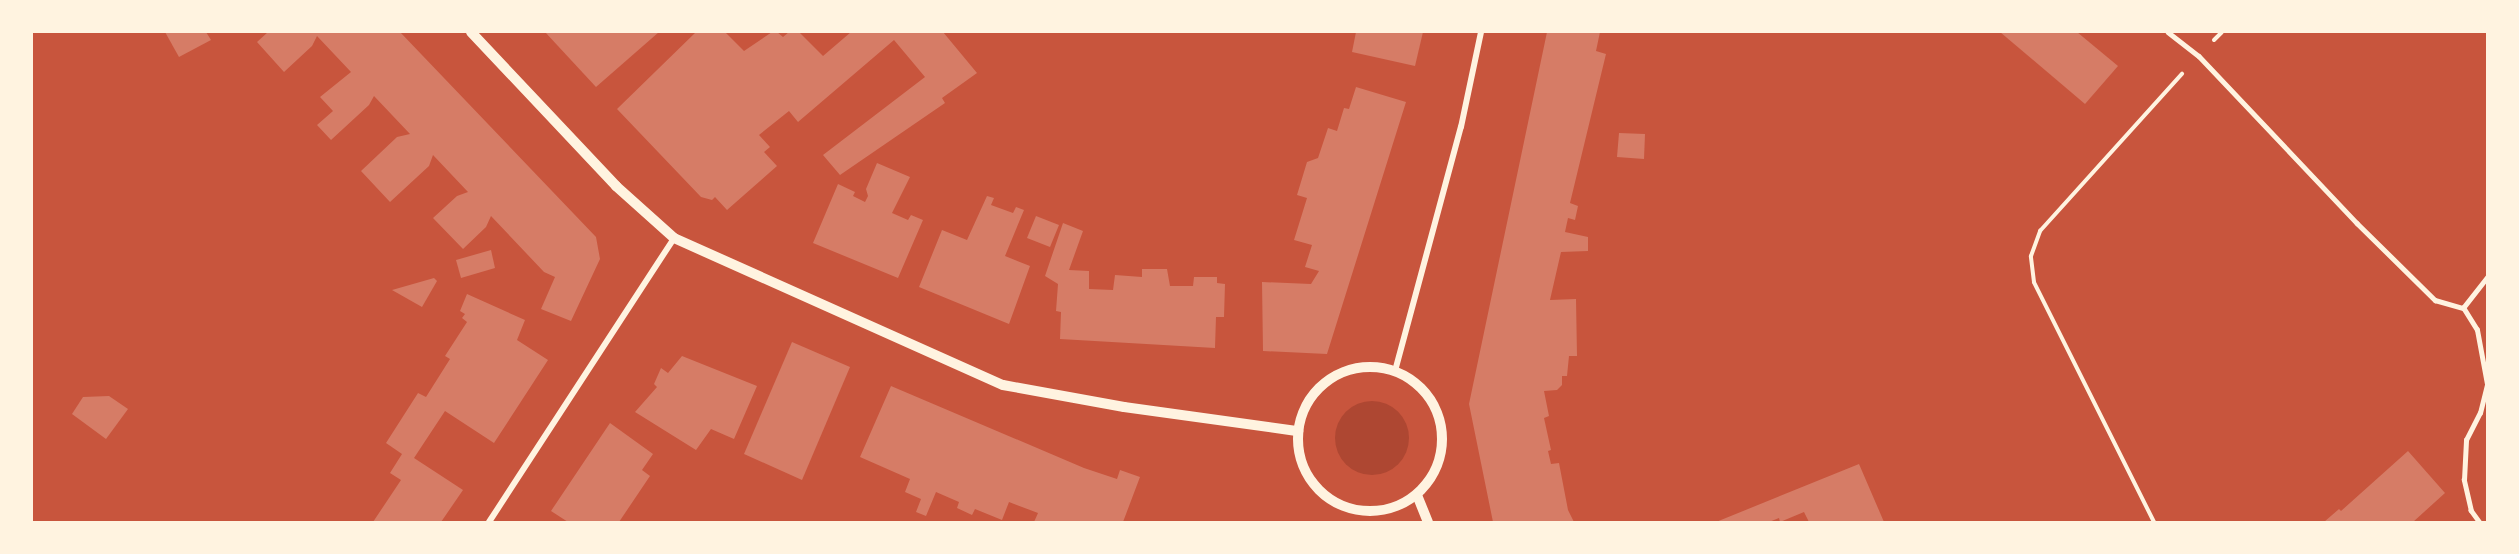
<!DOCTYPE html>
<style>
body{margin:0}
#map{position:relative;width:2519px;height:554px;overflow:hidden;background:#c8553d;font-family:"PT Sans",sans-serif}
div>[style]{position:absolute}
.green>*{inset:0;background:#ae4732}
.round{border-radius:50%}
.building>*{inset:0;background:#d67c66}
.path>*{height:4px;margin:-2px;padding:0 2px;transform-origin:2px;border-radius:2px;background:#fff3e0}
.service>*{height:4.5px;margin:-2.25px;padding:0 2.25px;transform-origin:2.25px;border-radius:2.25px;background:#fff3e0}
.minor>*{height:6px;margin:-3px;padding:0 3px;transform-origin:3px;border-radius:3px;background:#fff3e0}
.tertiary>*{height:10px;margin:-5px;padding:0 5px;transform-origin:5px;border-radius:5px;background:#fff3e0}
.tertiary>.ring{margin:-5px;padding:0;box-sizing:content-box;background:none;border:10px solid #fff3e0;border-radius:50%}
span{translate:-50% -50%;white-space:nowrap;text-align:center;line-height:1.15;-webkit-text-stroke:4.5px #fff3e0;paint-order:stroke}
.frame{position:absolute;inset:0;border:33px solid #fff3e0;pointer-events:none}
</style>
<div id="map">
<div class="green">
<i class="round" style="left:1335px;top:401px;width:74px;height:74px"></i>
</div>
<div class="building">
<i style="clip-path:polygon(165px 32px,206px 32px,211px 40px,179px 57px)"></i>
<i style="clip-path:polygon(268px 32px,400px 32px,596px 237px,600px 259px,571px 321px,541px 309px,555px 277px,544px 272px,491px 216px,486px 227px,463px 249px,433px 218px,457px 196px,468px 192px,433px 155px,429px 166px,390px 202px,361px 171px,397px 137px,410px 134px,374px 96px,369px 105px,331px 140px,317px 125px,333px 111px,320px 97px,351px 72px,317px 36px,312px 46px,284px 72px,257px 42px)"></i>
<i style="clip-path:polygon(545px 32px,659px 32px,596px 87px)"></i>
<i style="clip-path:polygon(696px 32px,725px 32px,744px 51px,772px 32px,777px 32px,783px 37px,789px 32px,799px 32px,823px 56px,851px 32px,943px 32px,977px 73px,942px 98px,945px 103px,840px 175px,823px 155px,925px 77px,894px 40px,798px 122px,789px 111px,759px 135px,770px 147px,764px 152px,777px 166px,727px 210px,715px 197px,712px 200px,701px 197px,617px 109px)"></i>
<i style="clip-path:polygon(1356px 32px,1423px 32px,1415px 66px,1352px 52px)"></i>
<i style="clip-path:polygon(1547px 32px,1600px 32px,1596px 51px,1606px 54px,1570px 203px,1578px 206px,1575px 220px,1568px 218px,1565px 232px,1588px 237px,1588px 251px,1561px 252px,1550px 300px,1576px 299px,1577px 356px,1569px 356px,1567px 376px,1562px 376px,1562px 385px,1557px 390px,1544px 391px,1549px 416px,1544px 418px,1551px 450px,1548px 451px,1551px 464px,1559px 463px,1568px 510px,1574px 522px,1493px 522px,1469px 404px)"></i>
<i style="clip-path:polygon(2000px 32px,2077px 32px,2118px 66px,2085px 104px)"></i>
<i style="clip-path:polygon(1356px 87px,1406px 102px,1327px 354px,1263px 351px,1262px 282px,1311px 284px,1319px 271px,1305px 267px,1312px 245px,1294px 240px,1307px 198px,1297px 195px,1307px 162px,1318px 158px,1328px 128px,1337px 131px,1344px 108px,1349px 109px)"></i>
<i style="clip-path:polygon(1619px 133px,1645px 134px,1644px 159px,1617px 157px)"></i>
<i style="clip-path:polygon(877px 163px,910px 177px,892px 213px,908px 220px,911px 215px,923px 220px,898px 278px,813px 243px,838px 184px,855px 192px,853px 196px,865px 202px,868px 196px,866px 189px)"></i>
<i style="clip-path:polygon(987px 196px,994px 198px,991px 205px,1013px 213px,1016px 207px,1024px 210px,1005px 256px,1030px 266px,1009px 324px,919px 287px,942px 230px,967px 240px)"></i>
<i style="clip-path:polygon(1036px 216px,1059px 225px,1050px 247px,1027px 238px)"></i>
<i style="clip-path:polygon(1063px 223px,1083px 231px,1069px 270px,1089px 271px,1089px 289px,1113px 290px,1115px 275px,1142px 277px,1142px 269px,1167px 269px,1170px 286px,1193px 286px,1194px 277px,1217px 277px,1217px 283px,1225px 284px,1224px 317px,1216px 317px,1215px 348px,1060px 339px,1061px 312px,1056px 311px,1058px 284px,1045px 276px)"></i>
<i style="clip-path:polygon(491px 250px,495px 268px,461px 278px,456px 260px)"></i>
<i style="clip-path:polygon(434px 278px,437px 281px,422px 307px,392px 290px)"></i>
<i style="clip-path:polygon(467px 294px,525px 320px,517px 340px,548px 360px,494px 443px,445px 411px,414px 458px,463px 490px,441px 522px,373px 522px,401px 480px,390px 473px,402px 454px,386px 443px,418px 393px,426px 397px,450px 359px,445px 356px,467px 322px,462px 318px,465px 314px,460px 311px)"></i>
<i style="clip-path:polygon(792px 342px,850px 367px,802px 480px,744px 454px)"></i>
<i style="clip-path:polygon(682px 356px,757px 386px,734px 439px,711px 429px,696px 450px,635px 412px,657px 387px,654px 384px,661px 368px,668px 373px)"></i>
<i style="clip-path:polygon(891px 386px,1084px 468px,1117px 479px,1120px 470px,1140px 477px,1123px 522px,1034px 522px,1038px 513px,1009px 502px,1002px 520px,975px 509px,972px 515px,957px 508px,959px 502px,936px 492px,926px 516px,916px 512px,921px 499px,905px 492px,910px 479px,860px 457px)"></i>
<i style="clip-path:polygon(109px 396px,128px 409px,106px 439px,72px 414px,83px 397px)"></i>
<i style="clip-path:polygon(610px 423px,653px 454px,642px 470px,650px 476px,619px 522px,568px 522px,551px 511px)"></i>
<i style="clip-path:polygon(2408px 451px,2445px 493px,2413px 522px,2324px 522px,2339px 509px,2341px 511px)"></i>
<i style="clip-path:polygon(1859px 464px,1884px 522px,1809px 522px,1804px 512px,1780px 522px,1779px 518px,1769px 522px,1716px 522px)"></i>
</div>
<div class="path">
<i style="left:2214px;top:40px;width:11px;rotate:-45deg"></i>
<i style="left:2154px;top:522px;width:268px;rotate:-116.6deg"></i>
<i style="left:2034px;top:282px;width:26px;rotate:-97deg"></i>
<i style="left:2031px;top:256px;width:27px;rotate:-70deg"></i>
<i style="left:2040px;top:231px;width:212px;rotate:-47.9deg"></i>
</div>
<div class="service">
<i style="left:2168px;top:32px;width:39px;rotate:38deg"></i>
<i style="left:2199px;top:56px;width:230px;rotate:46.6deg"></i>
<i style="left:2357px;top:223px;width:110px;rotate:44.6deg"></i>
<i style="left:2435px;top:300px;width:29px;rotate:16deg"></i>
<i style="left:2479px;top:522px;width:14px;rotate:-126deg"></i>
<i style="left:2471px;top:511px;width:32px;rotate:-103deg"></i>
<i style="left:2464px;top:480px;width:40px;rotate:-87.1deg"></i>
<i style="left:2466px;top:440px;width:30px;rotate:-63deg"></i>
<i style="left:2480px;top:413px;width:30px;rotate:-76deg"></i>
<i style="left:2487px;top:384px;width:55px;rotate:-100.5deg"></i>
<i style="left:2477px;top:330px;width:26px;rotate:-122deg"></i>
<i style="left:2463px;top:308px;width:41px;rotate:-52deg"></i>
</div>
<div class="minor">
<i style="left:1395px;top:371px;width:253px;rotate:-74.9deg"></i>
<i style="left:1461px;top:127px;width:97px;rotate:-78.1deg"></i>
<i style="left:489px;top:522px;width:339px;rotate:-56.9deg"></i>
</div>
<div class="tertiary">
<i style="left:471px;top:32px;width:212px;rotate:46.7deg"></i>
<i style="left:616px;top:186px;width:78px;rotate:41.9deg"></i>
<i style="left:674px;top:238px;width:360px;rotate:24.1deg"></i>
<i style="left:1003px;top:385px;width:123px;rotate:10.3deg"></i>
<i style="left:1124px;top:407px;width:176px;rotate:7.9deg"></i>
<i class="ring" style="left:1298px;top:367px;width:134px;height:134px"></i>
<i style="left:1417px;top:495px;width:29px;rotate:68deg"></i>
</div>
<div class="frame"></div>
</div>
